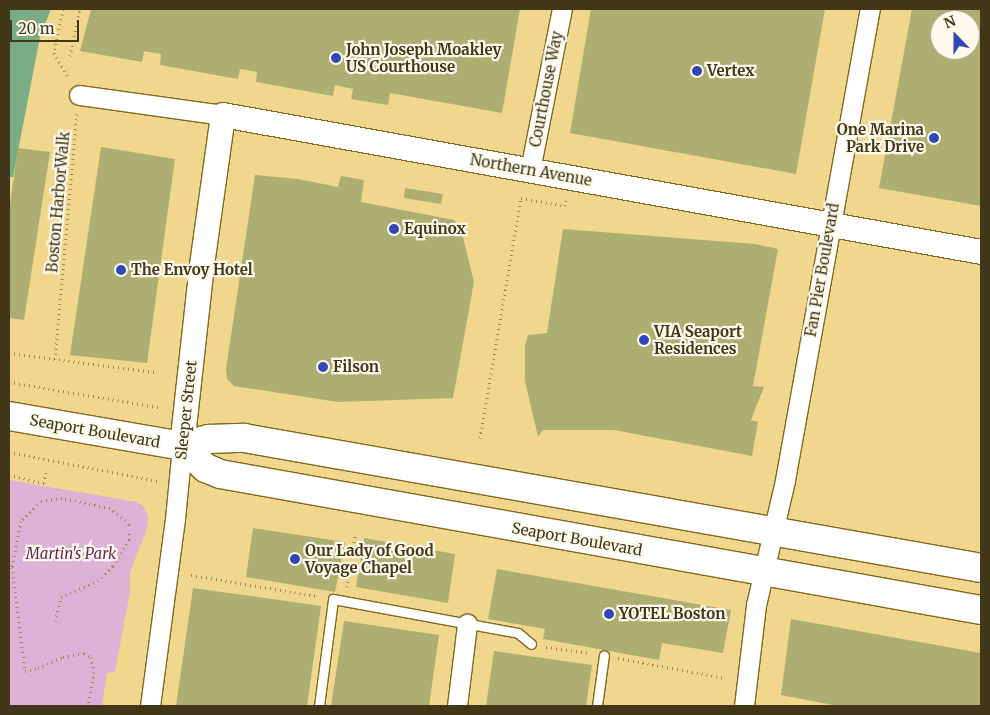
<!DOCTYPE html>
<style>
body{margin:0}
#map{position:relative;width:990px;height:715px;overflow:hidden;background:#f1d68d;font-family:Merriweather,serif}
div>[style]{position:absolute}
.green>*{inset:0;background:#dcb3d7}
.water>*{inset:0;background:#7aad84}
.building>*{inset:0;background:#adaf72}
.path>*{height:3px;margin-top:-1.5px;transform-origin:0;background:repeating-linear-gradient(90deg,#9c8854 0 1px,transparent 0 5px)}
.roads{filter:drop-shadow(1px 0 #81681b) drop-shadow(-1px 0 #81681b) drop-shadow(0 1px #81681b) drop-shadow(0 -1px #81681b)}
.service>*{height:9px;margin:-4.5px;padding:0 4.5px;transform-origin:4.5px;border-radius:4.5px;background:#fff}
.minor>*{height:19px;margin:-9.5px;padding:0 9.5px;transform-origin:9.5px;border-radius:9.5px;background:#fff}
.tertiary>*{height:24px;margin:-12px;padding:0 12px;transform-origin:12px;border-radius:12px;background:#fff}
.primary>*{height:28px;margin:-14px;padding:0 14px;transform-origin:14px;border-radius:14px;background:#fff}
.dots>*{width:14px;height:14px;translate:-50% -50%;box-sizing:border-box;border:2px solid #fef9eb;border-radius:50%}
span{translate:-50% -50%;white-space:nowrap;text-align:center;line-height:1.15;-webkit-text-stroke:4.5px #fef9eb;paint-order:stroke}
.poi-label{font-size:15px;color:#423719;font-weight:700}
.left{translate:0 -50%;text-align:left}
.right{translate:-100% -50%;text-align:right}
.street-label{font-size:15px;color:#423719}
.park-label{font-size:15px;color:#652b61;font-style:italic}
.frame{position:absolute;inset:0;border:10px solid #423719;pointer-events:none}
.north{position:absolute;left:930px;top:10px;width:50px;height:50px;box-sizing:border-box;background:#fef9eb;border:1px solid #b3ab97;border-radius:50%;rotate:338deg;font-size:14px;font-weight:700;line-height:20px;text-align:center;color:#423719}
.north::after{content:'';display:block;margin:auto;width:18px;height:22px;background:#3246b8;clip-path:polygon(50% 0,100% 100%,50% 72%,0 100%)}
.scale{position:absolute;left:10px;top:20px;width:69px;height:22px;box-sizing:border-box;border:2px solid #423719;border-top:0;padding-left:6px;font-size:15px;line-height:18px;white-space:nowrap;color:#423719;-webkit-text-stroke:4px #fef9eb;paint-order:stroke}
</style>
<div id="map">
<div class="green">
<i style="clip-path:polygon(9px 480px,137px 502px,144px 507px,148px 516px,147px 529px,130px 572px,130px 592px,115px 672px,107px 673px,102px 706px,9px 706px)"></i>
</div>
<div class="water">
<i style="clip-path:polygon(9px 9px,51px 9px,40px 37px,13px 177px,9px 177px)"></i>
</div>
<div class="building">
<i style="clip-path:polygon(91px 9px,520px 9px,502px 113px,390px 93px,388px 105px,351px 99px,353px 89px,335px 85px,333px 96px,256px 82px,257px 72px,240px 69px,238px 79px,160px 65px,161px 54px,144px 51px,142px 62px,80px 51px)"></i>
<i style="clip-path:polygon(591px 9px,825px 9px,796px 174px,570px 133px)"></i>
<i style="clip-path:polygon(evenodd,912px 9px,981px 9px,981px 206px,879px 188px,912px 9px,940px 20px,970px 20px,970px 50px,940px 50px,940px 20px)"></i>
<i style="clip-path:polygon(101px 147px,175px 159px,147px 363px,70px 355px)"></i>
<i style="clip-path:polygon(18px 148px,50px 152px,24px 320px,9px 318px,9px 211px)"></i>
<i style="clip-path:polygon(255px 175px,298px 179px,338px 187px,341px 176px,364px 180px,361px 202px,454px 220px,461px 229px,474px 282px,453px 398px,338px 402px,234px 386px,227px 379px,226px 369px)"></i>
<i style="clip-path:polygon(405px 188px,443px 194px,441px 204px,404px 198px)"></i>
<i style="clip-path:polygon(563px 229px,755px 244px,778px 249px,753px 386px,764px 387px,751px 420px,758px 422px,752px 456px,614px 430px,543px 430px,538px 437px,525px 381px,525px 345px,528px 335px,547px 333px)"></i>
<i style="clip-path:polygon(253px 528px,345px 542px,335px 592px,246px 577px)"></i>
<i style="clip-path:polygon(364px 538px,455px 554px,448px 603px,356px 587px)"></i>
<i style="clip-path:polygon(497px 569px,731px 610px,723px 653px,662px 643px,659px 660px,543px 639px,545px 629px,488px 619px)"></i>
<i style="clip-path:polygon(193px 588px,321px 606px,307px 706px,176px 706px)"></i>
<i style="clip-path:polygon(791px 619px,981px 653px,981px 706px,838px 706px,781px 695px)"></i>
<i style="clip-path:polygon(344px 621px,439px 635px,429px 706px,331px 706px)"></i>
<i style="clip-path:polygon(494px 651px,592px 665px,586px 706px,486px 706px)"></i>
</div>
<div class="path">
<i style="left:34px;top:9px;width:23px;rotate:108deg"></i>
<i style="left:27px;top:31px;width:14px;rotate:25deg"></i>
<i style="left:63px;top:9px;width:45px;rotate:101.6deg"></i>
<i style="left:54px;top:53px;width:29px;rotate:59deg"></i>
<i style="left:70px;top:56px;width:48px;rotate:-78deg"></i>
<i style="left:9px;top:353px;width:147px;rotate:7.4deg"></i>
<i style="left:55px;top:359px;width:246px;rotate:-84.9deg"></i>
<i style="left:9px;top:382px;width:155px;rotate:9.6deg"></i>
<i style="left:480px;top:438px;width:243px;rotate:-80.3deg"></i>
<i style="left:521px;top:198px;width:45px;rotate:10.3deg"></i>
<i style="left:565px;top:206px;width:6px;rotate:-81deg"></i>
<i style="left:9px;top:452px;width:152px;rotate:11deg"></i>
<i style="left:9px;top:475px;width:36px;rotate:13deg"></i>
<i style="left:44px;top:483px;width:11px;rotate:-80deg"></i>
<i style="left:191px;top:575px;width:128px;rotate:9.5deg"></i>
<i style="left:347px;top:587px;width:52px;rotate:-81.1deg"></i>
<i style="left:55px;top:621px;width:25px;rotate:-76deg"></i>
<i style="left:61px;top:597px;width:40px;rotate:-23.4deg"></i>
<i style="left:98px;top:581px;width:21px;rotate:-45deg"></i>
<i style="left:113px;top:566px;width:31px;rotate:-58deg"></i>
<i style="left:129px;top:540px;width:16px;rotate:-90deg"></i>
<i style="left:129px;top:524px;width:25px;rotate:-140deg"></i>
<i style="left:110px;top:508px;width:49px;rotate:-168.2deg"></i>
<i style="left:62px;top:498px;width:21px;rotate:172deg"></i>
<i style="left:41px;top:501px;width:28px;rotate:135deg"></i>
<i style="left:21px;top:521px;width:47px;rotate:101.1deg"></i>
<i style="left:12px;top:567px;width:105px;rotate:82.9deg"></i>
<i style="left:25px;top:671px;width:13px;rotate:-13deg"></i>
<i style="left:38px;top:668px;width:27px;rotate:-24deg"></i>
<i style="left:63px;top:657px;width:21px;rotate:-11deg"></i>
<i style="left:84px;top:653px;width:8px;rotate:30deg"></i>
<i style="left:91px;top:657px;width:15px;rotate:79deg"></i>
<i style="left:94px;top:672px;width:35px;rotate:100deg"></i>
<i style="left:546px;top:647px;width:44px;rotate:7.8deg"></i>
<i style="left:618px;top:658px;width:109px;rotate:10.6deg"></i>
</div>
<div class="roads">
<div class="service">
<i style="left:319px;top:706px;width:108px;rotate:-82.5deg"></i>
<i style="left:333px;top:599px;width:188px;rotate:10.4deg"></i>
<i style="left:518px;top:633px;width:17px;rotate:40deg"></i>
<i style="left:597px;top:706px;width:51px;rotate:-82.2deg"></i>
</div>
<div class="minor">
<i style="left:79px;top:95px;width:145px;rotate:7.9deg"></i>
<i style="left:530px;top:170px;width:164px;rotate:-78.8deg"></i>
<i style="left:150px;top:706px;width:189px;rotate:-82.4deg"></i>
<i style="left:175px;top:519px;width:73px;rotate:-84.5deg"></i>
<i style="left:457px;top:706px;width:83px;rotate:-83deg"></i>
<i style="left:744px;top:706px;width:102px;rotate:-83.2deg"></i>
<i style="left:756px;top:605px;width:128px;rotate:-76.9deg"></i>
<i style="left:785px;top:480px;width:479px;rotate:-79.8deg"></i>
</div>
<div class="tertiary">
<i style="left:182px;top:446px;width:182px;rotate:-83.7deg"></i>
<i style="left:202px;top:265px;width:151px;rotate:-82deg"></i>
<i style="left:223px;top:115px;width:770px;rotate:10.24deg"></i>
</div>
<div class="primary">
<i style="left:9px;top:416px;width:176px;rotate:9.8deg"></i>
<i style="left:182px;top:446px;width:28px;rotate:-15deg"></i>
<i style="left:209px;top:439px;width:35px;rotate:-2deg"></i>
<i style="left:244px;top:438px;width:748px;rotate:10deg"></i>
<i style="left:182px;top:446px;width:33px;rotate:43deg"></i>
<i style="left:206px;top:468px;width:15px;rotate:23deg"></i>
<i style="left:220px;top:474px;width:773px;rotate:10.13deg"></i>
</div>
</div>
<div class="dots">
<i style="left:336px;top:58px;background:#3246b8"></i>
<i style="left:697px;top:71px;background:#3246b8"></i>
<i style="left:934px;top:138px;background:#3246b8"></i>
<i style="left:394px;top:229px;background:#3246b8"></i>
<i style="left:121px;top:270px;background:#3246b8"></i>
<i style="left:644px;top:340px;background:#3246b8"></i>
<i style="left:323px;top:367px;background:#3246b8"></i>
<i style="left:295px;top:559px;background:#3246b8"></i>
<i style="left:609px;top:614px;background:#3246b8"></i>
</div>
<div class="poi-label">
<span class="left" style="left:346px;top:58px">John Joseph Moakley<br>US Courthouse</span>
<span class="left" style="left:707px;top:71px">Vertex</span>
<span class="right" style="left:924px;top:138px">One Marina<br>Park Drive</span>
<span class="left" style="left:404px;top:229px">Equinox</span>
<span class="left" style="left:131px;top:270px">The Envoy Hotel</span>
<span class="left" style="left:654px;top:340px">VIA Seaport<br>Residences</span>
<span class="left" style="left:333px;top:367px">Filson</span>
<span class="left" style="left:305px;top:559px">Our Lady of Good<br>Voyage Chapel</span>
<span class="left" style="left:619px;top:614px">YOTEL Boston</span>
</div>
<div class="street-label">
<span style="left:546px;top:89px;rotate:-79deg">Courthouse Way</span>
<span style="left:531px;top:170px;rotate:10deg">Northern Avenue</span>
<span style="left:58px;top:202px;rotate:-85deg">Boston HarborWalk</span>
<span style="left:822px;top:270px;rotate:-80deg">Fan Pier Boulevard</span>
<span style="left:186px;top:410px;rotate:-84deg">Sleeper Street</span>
<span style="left:95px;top:431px;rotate:10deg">Seaport Boulevard</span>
<span style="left:577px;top:539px;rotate:10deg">Seaport Boulevard</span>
</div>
<div class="park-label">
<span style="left:71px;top:554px">Martin's Park</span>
</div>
<div class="frame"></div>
<div class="north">N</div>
<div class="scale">20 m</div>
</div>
